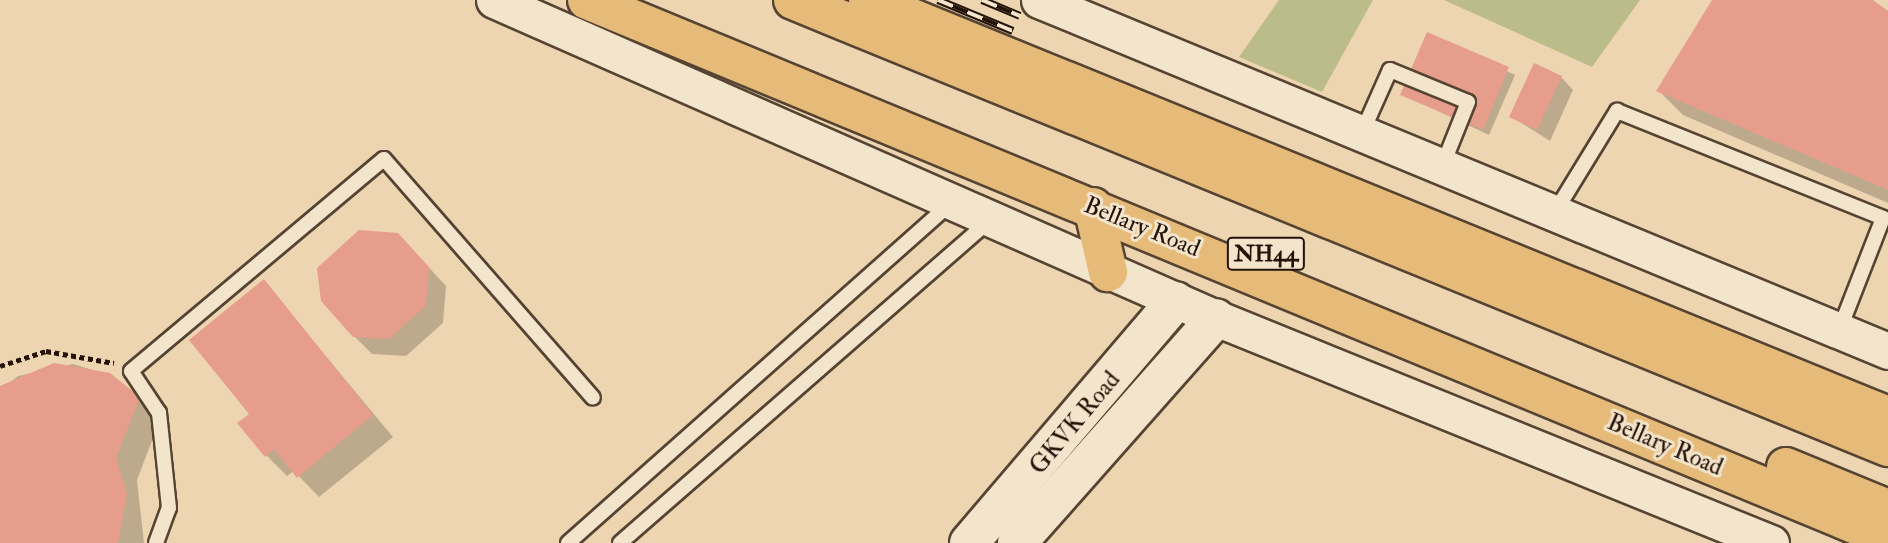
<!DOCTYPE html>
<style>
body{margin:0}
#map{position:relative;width:1888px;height:543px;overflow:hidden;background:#edd5b1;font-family:"IM FELL Double Pica",serif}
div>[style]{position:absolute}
.green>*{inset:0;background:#bbbc89}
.shadow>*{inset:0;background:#0003}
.building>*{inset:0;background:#e69d8c}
.path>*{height:4.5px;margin-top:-2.25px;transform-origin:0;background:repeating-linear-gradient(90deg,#241309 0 5px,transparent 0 8.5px)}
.roads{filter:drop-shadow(2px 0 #564433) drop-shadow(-2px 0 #564433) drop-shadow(0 2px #564433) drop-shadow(0 -2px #564433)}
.service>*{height:14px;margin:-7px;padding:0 7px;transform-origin:7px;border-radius:7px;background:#f3e4cc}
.tertiary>*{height:35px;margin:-17.5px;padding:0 17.5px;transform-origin:17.5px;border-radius:17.5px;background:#f3e4cc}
.secondary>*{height:38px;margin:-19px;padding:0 19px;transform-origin:19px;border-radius:19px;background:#f3e4cc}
.trunk>*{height:38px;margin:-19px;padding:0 19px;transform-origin:19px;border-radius:19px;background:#e6ba78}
.rail>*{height:8px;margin-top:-4px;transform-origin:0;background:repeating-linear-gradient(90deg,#f3e4cc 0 16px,#241309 0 32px);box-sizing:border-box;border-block:2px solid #241309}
span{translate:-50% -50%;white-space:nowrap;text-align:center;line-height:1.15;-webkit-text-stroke:6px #f3e4cc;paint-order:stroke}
.shield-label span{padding:2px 5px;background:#f3e4cc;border:2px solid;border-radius:5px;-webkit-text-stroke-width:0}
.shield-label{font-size:23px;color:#241309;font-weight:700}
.street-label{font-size:24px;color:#241309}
</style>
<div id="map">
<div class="green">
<i style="clip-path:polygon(1279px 0,1373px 0,1322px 92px,1239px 57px)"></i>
<i style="clip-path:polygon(1444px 0,1640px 0,1592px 67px)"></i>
</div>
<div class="shadow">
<i style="clip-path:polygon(1714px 0,1870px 0,1888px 13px,1888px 203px,1683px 115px,1658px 90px)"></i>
<i style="clip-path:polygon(1428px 34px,1515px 75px,1489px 135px,1402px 94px)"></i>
<i style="clip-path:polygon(1561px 77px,1573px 90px,1550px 141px,1512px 117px)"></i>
<i style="clip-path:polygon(398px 234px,446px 286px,443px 323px,406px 356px,372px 354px,354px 336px)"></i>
<i style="clip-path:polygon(264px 282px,393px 437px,319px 497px,294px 471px,287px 476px,266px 455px,251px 414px)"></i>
<i style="clip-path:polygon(73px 364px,109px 375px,160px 420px,137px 480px,144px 543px,0 543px,0 390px,18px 376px)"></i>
</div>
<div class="building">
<i style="clip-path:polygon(1712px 0,1873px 0,1888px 11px,1888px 190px,1656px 91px)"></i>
<i style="clip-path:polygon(1427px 32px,1509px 67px,1483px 130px,1400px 95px)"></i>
<i style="clip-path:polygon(1534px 63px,1562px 76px,1537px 130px,1509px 117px)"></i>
<i style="clip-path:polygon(359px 230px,398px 233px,429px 267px,426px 305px,389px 339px,353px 337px,321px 301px,317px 268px)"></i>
<i style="clip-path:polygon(264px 279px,373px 415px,297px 478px,274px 449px,265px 457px,237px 423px,249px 414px,189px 340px)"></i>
<i style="clip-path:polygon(54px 363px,110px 373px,140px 397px,116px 458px,127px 494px,118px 543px,0 543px,0 386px)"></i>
</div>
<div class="path">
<i style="left:0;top:366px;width:48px;rotate:-18.1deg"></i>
<i style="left:46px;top:351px;width:69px;rotate:10deg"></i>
</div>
<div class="roads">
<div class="service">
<i style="left:1361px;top:135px;width:71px;rotate:-66deg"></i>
<i style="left:1390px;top:70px;width:84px;rotate:22.3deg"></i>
<i style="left:1468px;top:102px;width:70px;rotate:111.8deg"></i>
<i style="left:1555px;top:212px;width:119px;rotate:-58.5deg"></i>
<i style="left:1617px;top:111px;width:287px;rotate:21.9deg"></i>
<i style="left:1883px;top:218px;width:121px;rotate:111.3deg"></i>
<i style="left:156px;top:543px;width:37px;rotate:-70deg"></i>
<i style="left:169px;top:508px;width:96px;rotate:-96deg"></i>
<i style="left:159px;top:413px;width:50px;rotate:-123.7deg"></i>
<i style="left:131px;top:371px;width:330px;rotate:-40deg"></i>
<i style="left:384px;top:159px;width:317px;rotate:48.8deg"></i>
<i style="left:568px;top:543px;width:511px;rotate:-41.59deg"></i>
<i style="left:620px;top:543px;width:490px;rotate:-41.1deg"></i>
</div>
<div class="tertiary">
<i style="left:494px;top:0;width:789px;rotate:23.77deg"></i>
<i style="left:1216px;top:318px;width:599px;rotate:22.07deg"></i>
<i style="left:1039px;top:0;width:919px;rotate:22.46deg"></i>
</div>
<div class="secondary">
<i style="left:969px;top:543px;width:318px;rotate:-49.5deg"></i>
<i style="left:1017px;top:543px;width:300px;rotate:-48.5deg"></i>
</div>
<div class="trunk">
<i style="left:587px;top:0;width:1408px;rotate:22.47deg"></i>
<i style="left:793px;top:0;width:1183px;rotate:22.21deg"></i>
<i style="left:868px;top:0;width:1102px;rotate:22.19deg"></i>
<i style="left:1093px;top:207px;width:67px;rotate:77deg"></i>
<i style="left:1786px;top:467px;width:110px;rotate:22.4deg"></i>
</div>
</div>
<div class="rail">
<i style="left:938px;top:0;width:81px;rotate:22.5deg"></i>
<i style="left:982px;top:0;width:41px;rotate:22.8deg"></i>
</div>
<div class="shield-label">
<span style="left:1266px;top:254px">NH44</span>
</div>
<div class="street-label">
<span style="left:1142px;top:227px;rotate:22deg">Bellary Road</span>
<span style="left:1075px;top:423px;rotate:-50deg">GKVK Road</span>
<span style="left:1665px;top:445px;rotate:23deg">Bellary Road</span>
</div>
</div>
